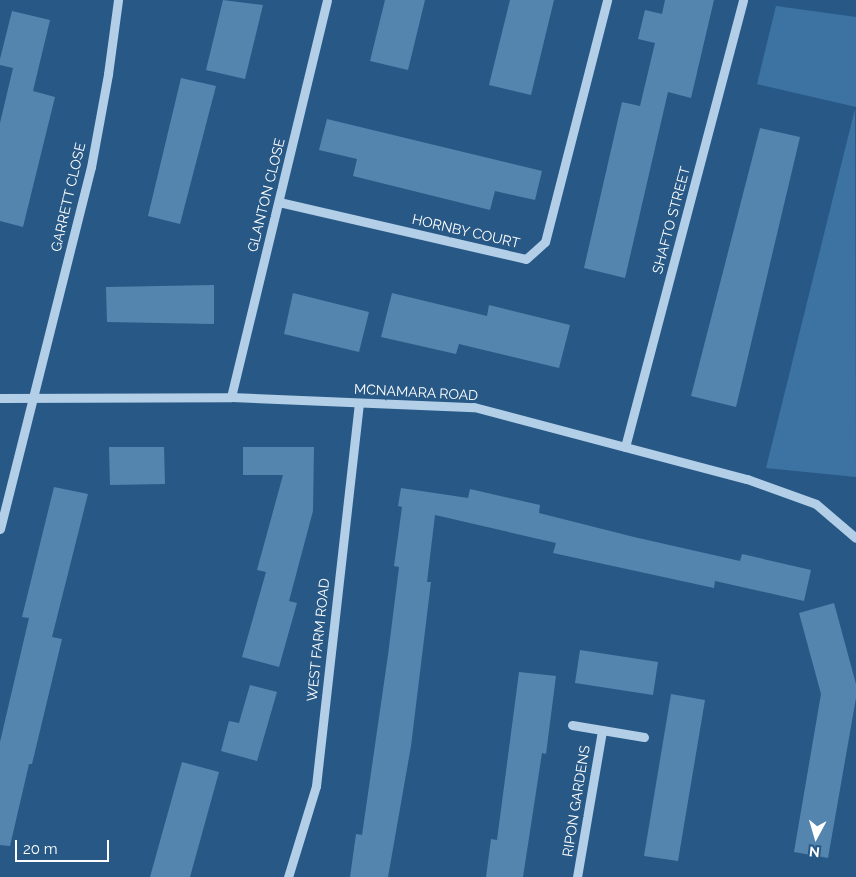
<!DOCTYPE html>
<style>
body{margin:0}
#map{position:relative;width:856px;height:877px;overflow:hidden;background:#285986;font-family:Raleway,sans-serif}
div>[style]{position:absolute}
.green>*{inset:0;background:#3c73a2}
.building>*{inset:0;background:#5485af}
.minor>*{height:9px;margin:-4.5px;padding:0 4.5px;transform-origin:4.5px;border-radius:4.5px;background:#b3cfe8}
span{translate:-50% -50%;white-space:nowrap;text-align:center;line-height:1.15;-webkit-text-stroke:5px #285986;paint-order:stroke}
.street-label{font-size:14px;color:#fff}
.north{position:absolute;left:791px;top:812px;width:50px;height:50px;-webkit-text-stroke:4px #285986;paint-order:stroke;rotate:186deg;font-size:14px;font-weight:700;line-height:20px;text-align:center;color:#fff}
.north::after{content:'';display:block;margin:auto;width:18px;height:22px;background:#fff;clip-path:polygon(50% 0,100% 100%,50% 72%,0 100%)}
.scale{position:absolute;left:15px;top:840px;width:94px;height:22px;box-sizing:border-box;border:2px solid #fff;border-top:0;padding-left:6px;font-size:15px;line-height:18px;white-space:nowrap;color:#fff;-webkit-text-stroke:4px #285986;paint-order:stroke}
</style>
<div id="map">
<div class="green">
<i style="clip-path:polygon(776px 6px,856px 17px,856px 107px,757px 84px)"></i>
<i style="clip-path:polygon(855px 109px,856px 477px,766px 468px)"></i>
</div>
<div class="building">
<i style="clip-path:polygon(223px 0,263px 5px,245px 79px,206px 70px)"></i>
<i style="clip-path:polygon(385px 0,425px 0,408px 70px,370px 61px)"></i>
<i style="clip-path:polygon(510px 0,554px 0,531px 95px,489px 85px)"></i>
<i style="clip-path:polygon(665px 0,714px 0,691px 98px,668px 92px,625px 278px,584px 268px,622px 102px,640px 106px,655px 43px,638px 39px,645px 10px,662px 14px)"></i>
<i style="clip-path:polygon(12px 11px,50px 20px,33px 91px,55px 97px,23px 227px,0 221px,0 123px,13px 68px,0 65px,0 59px)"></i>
<i style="clip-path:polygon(181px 78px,216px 86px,180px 224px,148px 216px)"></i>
<i style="clip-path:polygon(327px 119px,542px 171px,535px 200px,495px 191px,490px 210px,353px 176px,357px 159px,319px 150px)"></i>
<i style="clip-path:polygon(760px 128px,800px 137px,736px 407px,691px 396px)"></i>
<i style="clip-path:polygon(214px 285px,214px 324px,107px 322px,106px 287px)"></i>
<i style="clip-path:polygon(293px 293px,369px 312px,359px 352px,284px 334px)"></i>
<i style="clip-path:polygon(392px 293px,487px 316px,489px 305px,570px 325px,559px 368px,459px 344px,456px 354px,381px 337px)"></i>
<i style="clip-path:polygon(109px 447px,164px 447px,165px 484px,110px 485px)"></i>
<i style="clip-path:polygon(243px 447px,314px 447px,313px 511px,289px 601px,297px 603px,279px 667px,242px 657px,266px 572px,257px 570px,283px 475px,243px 475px)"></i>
<i style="clip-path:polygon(54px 487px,88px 494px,52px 637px,62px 639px,32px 764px,29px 764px,10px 846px,0 845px,0 742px,29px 618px,22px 617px)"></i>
<i style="clip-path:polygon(401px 488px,468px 498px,470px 489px,540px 505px,539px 513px,634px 537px,740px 561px,742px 554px,811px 570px,804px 601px,715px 581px,714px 588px,553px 553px,556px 543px,435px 515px,427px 582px,431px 582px,411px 746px,388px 877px,350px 877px,356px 834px,362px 835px,388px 655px,399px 567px,394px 566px,402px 507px,398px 506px)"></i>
<i style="clip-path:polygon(834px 603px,856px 684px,856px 698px,828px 858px,794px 852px,821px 694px,799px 613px)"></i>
<i style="clip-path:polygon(580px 650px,658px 662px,653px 695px,575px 683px)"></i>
<i style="clip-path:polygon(519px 672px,556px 676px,546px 754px,542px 753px,523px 877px,486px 877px,491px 839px,497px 840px)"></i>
<i style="clip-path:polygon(250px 685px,277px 692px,257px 761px,221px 751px,229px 721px,239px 723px)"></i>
<i style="clip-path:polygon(671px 694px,705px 700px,678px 861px,644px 856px)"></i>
<i style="clip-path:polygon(182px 762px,219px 772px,190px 877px,150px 877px)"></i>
</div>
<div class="minor">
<i style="left:279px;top:202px;width:253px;rotate:13deg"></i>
<i style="left:526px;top:259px;width:25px;rotate:-42deg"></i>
<i style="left:545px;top:242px;width:250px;rotate:-75.6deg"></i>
<i style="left:231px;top:397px;width:408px;rotate:-76.4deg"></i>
<i style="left:0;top:398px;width:231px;rotate:-0.2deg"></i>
<i style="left:231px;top:397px;width:243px;rotate:2.4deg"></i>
<i style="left:474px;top:407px;width:282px;rotate:14.8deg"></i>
<i style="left:747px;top:479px;width:73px;rotate:19.9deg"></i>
<i style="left:816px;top:504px;width:52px;rotate:40.4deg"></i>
<i style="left:625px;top:447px;width:462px;rotate:-75.2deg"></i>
<i style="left:0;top:529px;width:373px;rotate:-75.9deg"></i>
<i style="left:91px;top:167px;width:95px;rotate:-79.6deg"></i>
<i style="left:108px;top:74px;width:75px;rotate:-82.3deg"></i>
<i style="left:572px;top:725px;width:73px;rotate:9.5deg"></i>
<i style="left:288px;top:877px;width:95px;rotate:-72.9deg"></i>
<i style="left:316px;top:786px;width:385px;rotate:-83.6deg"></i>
<i style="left:577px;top:877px;width:149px;rotate:-80.3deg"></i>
</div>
<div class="street-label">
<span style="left:266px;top:195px;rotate:-76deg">GLANTON CLOSE</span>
<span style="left:68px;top:197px;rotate:-77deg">GARRETT CLOSE</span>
<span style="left:671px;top:220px;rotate:-75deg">SHAFTO STREET</span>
<span style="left:466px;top:231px;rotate:13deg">HORNBY COURT</span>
<span style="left:416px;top:392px;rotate:3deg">MCNAMARA ROAD</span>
<span style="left:318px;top:640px;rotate:-84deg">WEST FARM ROAD</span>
<span style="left:576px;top:801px;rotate:-81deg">RIPON GARDENS</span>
</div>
<div class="north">N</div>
<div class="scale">20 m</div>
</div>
